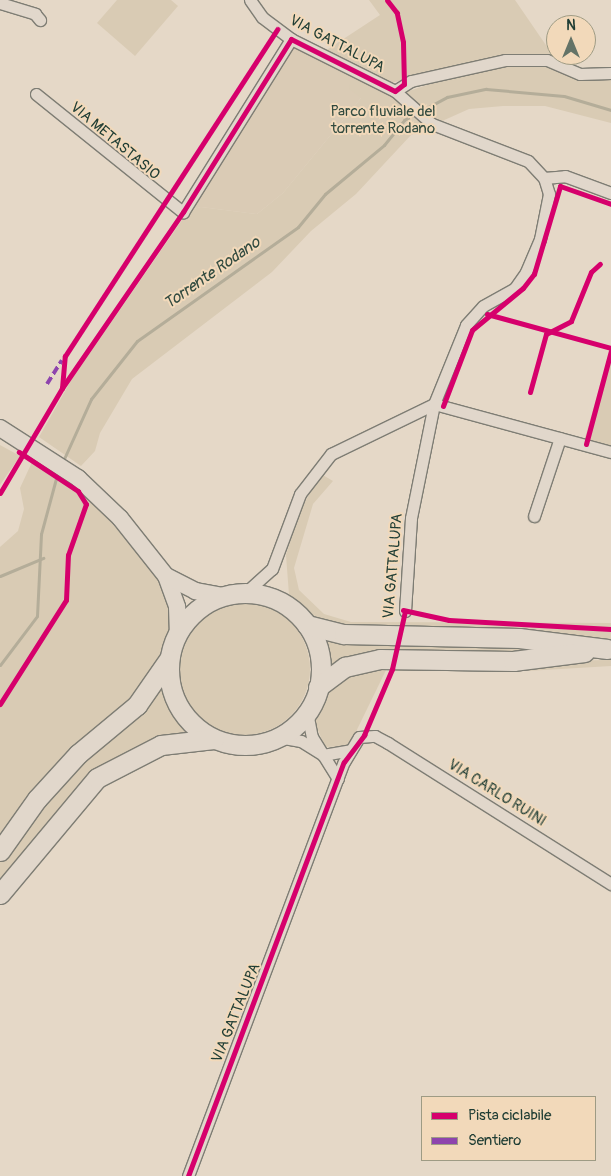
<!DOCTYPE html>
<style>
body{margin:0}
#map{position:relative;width:611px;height:1176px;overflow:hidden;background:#e5d8c7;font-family:Pangolin,sans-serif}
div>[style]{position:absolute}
.built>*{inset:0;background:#dacbb5}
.green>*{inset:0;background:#d9cbb4}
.round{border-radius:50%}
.stream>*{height:3px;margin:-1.5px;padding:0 1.5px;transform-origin:1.5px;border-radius:1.5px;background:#b4ad99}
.roads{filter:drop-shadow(1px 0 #7e7d74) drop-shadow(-1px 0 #7e7d74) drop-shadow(0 1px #7e7d74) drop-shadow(0 -1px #7e7d74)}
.minor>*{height:11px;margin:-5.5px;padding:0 5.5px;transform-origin:5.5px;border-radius:5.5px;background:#e1d7cb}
.secondary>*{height:16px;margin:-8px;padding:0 8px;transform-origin:8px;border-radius:8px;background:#e1d7cb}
.primary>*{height:19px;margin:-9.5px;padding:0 9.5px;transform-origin:9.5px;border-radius:9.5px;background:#e1d7cb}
.primary>.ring{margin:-9.5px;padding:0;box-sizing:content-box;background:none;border:19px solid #e1d7cb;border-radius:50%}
.quiet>*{height:4px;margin-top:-2px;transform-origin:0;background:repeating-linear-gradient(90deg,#8e44ad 0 8px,transparent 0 12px)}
.cycleway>*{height:5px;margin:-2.5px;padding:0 2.5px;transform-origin:2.5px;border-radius:2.5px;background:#d6006c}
span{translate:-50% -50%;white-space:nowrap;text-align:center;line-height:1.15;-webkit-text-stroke:4px #f2d9ba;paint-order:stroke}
.street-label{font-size:15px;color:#1f3d34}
.park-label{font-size:15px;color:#314a3f}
.water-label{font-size:16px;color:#324b40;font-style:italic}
.legend{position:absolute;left:421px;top:1096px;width:175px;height:65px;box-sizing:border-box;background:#f2d9ba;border:1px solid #9e9b84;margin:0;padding:6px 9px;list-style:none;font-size:15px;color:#1f3d34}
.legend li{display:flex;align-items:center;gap:10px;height:25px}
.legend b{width:25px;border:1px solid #9e9b84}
.north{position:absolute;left:546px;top:15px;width:50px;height:50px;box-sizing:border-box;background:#f2d9ba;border:1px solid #9e9b84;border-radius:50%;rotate:0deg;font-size:14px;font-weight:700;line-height:20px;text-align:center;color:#1f3d34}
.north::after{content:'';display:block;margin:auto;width:18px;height:22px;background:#647367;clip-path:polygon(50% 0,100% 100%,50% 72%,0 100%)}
</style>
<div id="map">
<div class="built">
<i style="clip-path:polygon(291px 39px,360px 74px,361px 98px,283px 193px,257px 214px,201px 207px,183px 212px)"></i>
</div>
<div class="green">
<i style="clip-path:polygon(117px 0,171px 0,178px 6px,135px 56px,97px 23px)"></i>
<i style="clip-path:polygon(369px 0,515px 0,563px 70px,611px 73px,611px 123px,545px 106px,503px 106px,469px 109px,411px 135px,356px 194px,311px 231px,272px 272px,132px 379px,100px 433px,95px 451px,81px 466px,39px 437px,72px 379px,189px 210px,201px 207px,257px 214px,283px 193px,361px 98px,349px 89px,351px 78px,363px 73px,406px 92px,427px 85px,422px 76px,390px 83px,325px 51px,380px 15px)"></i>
<i style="clip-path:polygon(611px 347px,611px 449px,584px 441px)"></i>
<i style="clip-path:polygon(0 445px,20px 456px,0 485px)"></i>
<i style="clip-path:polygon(33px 460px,94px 502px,139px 555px,163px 586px,171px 605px,171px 625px,160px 659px,142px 691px,54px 766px,0 840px,0 547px,18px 531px,24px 509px,20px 488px)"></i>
<i style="clip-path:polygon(321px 474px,333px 481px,313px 504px,294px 568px,299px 590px,324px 614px,351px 622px,611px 623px,611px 639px,336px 628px,319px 623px,289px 595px,286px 555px,300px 510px)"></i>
<i class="round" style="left:178px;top:603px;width:132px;height:132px"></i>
<i style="clip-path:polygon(324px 637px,547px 646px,521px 653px,368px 653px,330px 667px)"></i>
<i style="clip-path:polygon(611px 660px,611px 666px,527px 671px,395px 671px,398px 663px)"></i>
<i style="clip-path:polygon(388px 666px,349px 746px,325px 747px,313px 718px,329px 688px,345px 675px)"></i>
<i style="clip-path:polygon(161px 687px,173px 716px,188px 732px,147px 742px,101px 767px,0 885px,0 860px,48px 794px)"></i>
</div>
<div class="stream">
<i style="left:63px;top:461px;width:68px;rotate:-65.7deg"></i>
<i style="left:91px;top:399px;width:74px;rotate:-51.6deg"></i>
<i style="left:137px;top:341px;width:197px;rotate:-35.3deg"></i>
<i style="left:298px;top:227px;width:43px;rotate:-50.7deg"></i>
<i style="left:325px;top:194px;width:77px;rotate:-39.7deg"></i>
<i style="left:384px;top:145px;width:32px;rotate:-51deg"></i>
<i style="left:404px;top:120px;width:49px;rotate:-28.1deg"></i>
<i style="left:447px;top:97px;width:40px;rotate:-12deg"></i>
<i style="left:486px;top:89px;width:78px;rotate:5.1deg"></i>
<i style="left:564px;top:96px;width:49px;rotate:16.6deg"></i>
<i style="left:0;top:576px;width:47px;rotate:-22.7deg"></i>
<i style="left:0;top:665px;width:61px;rotate:-52.9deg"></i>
<i style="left:37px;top:616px;width:82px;rotate:-87.2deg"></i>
<i style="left:41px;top:534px;width:65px;rotate:-74.9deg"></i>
</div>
<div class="roads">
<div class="minor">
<i style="left:0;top:3px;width:37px;rotate:17deg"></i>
<i style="left:35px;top:14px;width:8px;rotate:50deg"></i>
<i style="left:395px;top:91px;width:19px;rotate:-32deg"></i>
<i style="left:411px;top:81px;width:96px;rotate:-12.6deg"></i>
<i style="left:505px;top:60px;width:42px"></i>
<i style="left:547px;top:60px;width:36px;rotate:23deg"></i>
<i style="left:580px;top:74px;width:31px;rotate:-2deg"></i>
<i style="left:36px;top:94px;width:189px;rotate:38.8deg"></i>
<i style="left:183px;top:212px;width:204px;rotate:-58deg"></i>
<i style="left:544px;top:178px;width:21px;rotate:-5deg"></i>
<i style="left:565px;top:176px;width:49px;rotate:20.3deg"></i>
<i style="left:534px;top:516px;width:82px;rotate:-71.6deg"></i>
<i style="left:245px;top:593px;width:36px;rotate:-42deg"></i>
<i style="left:272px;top:569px;width:80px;rotate:-69.5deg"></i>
<i style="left:300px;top:494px;width:51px;rotate:-52.2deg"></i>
<i style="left:331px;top:454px;width:114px;rotate:-25.9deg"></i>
<i style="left:434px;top:404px;width:85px;rotate:-67.9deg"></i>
<i style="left:466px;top:325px;width:25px;rotate:-48deg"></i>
<i style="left:483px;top:306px;width:37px;rotate:-29deg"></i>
<i style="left:515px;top:288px;width:19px;rotate:-55deg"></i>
<i style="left:526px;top:272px;width:36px;rotate:-67deg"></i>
<i style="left:540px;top:239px;width:46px;rotate:-78.7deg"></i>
<i style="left:549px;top:194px;width:17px;rotate:-107deg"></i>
<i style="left:544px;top:178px;width:23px;rotate:-133deg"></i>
<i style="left:528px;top:161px;width:103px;rotate:-158.9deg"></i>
<i style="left:432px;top:124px;width:50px;rotate:-138.3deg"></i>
<i style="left:395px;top:91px;width:116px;rotate:-153.4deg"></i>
<i style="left:291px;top:39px;width:36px;rotate:-143deg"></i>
<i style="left:262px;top:17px;width:21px;rotate:-125deg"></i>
<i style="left:405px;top:611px;width:93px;rotate:-86.3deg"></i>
<i style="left:411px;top:518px;width:116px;rotate:-78.6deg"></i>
<i style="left:434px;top:404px;width:183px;rotate:15.2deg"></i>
<i style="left:307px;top:712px;width:25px;rotate:79deg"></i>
<i style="left:312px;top:737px;width:49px;rotate:58.2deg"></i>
<i style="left:278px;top:737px;width:23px;rotate:10deg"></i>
<i style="left:301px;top:741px;width:26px;rotate:32deg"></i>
<i style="left:323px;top:755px;width:28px;rotate:-10deg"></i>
<i style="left:188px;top:1176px;width:442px;rotate:-69.4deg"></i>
<i style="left:344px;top:762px;width:29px;rotate:-59deg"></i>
<i style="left:359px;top:737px;width:16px;rotate:-4deg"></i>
<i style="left:375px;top:736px;width:15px;rotate:28deg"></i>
<i style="left:388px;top:743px;width:264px;rotate:32.3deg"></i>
</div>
<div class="secondary">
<i style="left:0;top:428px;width:93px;rotate:32.7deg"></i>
<i style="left:78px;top:478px;width:58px;rotate:43.6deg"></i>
<i style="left:120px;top:518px;width:74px;rotate:51.6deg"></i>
<i style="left:166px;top:576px;width:33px;rotate:70deg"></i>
<i style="left:177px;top:607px;width:24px;rotate:88deg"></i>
<i style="left:166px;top:576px;width:33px;rotate:27deg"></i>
<i style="left:195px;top:591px;width:29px;rotate:10deg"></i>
</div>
<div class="primary">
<i class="ring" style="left:169px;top:593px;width:133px;height:133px"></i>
<i style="left:307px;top:625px;width:38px;rotate:14deg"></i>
<i style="left:344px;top:634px;width:175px;rotate:1.3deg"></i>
<i style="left:519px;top:638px;width:89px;rotate:7.1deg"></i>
<i style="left:318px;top:687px;width:34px;rotate:-37deg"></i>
<i style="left:345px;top:667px;width:36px;rotate:-13deg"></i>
<i style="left:380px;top:659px;width:133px;rotate:0.9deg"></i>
<i style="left:513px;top:661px;width:72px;rotate:-7.2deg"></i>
<i style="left:0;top:851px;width:64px;rotate:-54.6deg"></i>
<i style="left:37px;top:799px;width:61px;rotate:-47.7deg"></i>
<i style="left:78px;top:754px;width:77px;rotate:-39.7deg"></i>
<i style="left:137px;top:705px;width:56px;rotate:-55.2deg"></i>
<i style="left:0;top:894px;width:151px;rotate:-50.1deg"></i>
<i style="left:97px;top:778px;width:72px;rotate:-27.3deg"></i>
<i style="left:161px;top:745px;width:53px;rotate:-6.5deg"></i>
</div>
</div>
<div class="quiet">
<i style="left:47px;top:384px;width:28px;rotate:-58deg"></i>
</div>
<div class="cycleway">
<i style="left:487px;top:314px;width:129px;rotate:15.3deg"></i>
<i style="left:62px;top:388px;width:32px;rotate:-85deg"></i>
<i style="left:65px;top:356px;width:390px;rotate:-57deg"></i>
<i style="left:530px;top:392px;width:60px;rotate:-74.6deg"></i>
<i style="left:546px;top:334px;width:28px;rotate:-27deg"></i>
<i style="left:571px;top:321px;width:53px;rotate:-67.8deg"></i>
<i style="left:591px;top:272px;width:12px;rotate:-42deg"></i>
<i style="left:443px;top:406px;width:81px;rotate:-69.1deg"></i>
<i style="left:472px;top:330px;width:66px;rotate:-39.5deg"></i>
<i style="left:523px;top:288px;width:18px;rotate:-52deg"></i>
<i style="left:534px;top:274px;width:92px;rotate:-73.5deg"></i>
<i style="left:560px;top:186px;width:54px;rotate:19.4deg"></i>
<i style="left:586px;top:444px;width:96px;rotate:-75deg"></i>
<i style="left:0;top:493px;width:122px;rotate:-59.4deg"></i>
<i style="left:62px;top:388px;width:214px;rotate:-55.5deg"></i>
<i style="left:183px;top:212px;width:204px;rotate:-58deg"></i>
<i style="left:291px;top:39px;width:116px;rotate:26.6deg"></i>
<i style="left:395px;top:91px;width:11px;rotate:-38deg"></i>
<i style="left:404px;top:84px;width:42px;rotate:-91.4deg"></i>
<i style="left:403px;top:42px;width:30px;rotate:-102deg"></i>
<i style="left:397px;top:13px;width:16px;rotate:-128deg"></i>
<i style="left:403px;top:610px;width:47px;rotate:12.3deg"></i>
<i style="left:449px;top:620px;width:162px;rotate:3.2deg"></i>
<i style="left:0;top:704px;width:123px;rotate:-57.6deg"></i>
<i style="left:66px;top:600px;width:45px;rotate:-87.5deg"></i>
<i style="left:68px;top:555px;width:54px;rotate:-70.6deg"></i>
<i style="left:86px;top:504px;width:15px;rotate:-122deg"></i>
<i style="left:78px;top:491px;width:71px;rotate:-146.5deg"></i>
<i style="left:188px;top:1176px;width:442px;rotate:-69.4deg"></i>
<i style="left:344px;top:762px;width:34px;rotate:-53deg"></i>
<i style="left:364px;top:735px;width:72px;rotate:-67deg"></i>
<i style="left:392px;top:669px;width:59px;rotate:-77.4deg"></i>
</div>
<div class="street-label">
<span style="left:337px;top:44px;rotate:28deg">VIA GATTALUPA</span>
<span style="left:115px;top:141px;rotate:40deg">VIA METASTASIO</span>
<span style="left:393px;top:566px;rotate:-85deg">VIA GATTALUPA</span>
<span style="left:497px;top:793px;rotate:32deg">VIA CARLO RUINI</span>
<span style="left:236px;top:1013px;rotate:-68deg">VIA GATTALUPA</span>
</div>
<div class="park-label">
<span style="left:383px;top:120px">Parco fluviale del<br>torrente Rodano</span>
</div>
<div class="water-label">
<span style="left:212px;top:273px;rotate:-35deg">Torrente Rodano</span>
</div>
<ul class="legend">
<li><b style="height:6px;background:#d6006c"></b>Pista ciclabile</li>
<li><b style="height:6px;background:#8e44ad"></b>Sentiero</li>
</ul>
<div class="north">N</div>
</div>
